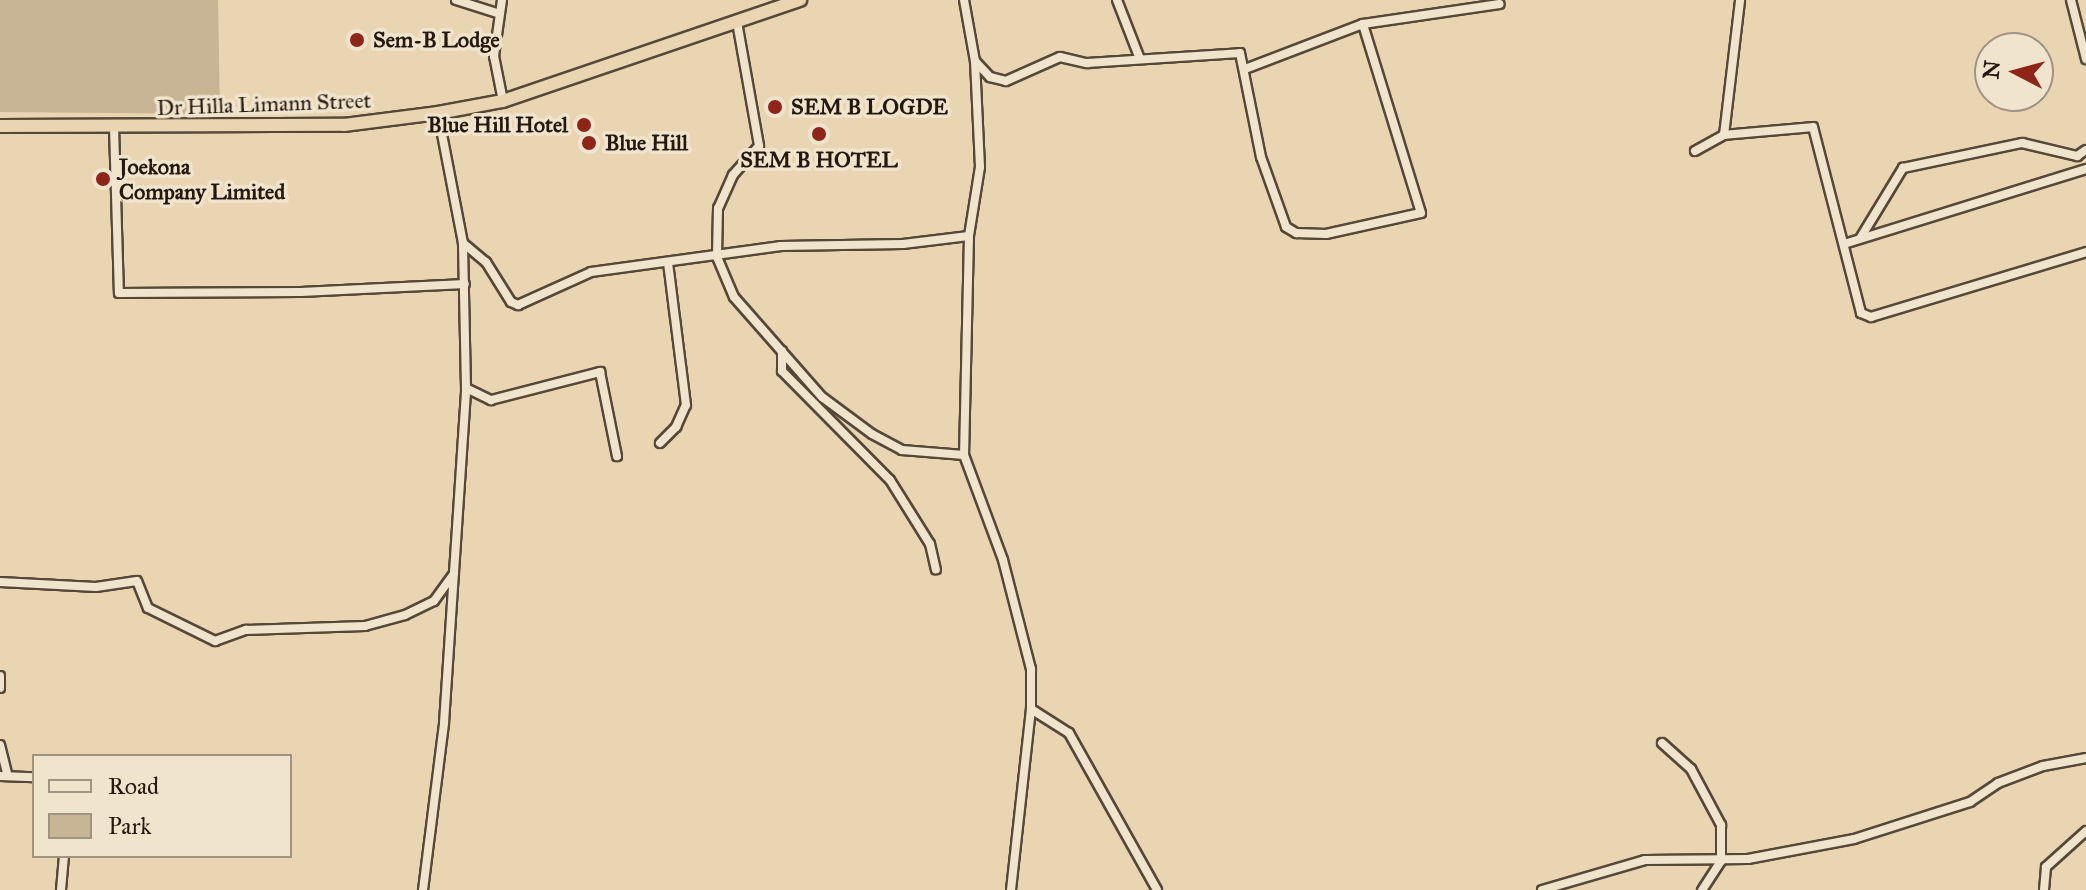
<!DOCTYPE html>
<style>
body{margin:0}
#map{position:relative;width:2086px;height:890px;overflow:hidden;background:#e9d5b2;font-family:"IM FELL Great Primer",serif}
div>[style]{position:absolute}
.green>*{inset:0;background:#c8b596}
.roads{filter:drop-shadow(2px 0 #564837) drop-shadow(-2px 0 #564837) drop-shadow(0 2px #564837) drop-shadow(0 -2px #564837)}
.minor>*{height:8px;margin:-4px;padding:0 4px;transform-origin:4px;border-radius:4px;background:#f1e4cd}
.trunk>*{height:12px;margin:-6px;padding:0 6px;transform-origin:6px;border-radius:6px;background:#e9d5b2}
.dots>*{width:22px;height:22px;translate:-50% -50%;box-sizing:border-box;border:4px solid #f1e4cd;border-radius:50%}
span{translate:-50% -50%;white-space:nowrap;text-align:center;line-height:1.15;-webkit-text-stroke:7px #f1e4cd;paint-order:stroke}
.poi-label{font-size:22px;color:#25190e;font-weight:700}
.left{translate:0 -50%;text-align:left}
.right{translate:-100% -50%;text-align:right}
.street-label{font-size:22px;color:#25190e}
.legend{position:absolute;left:32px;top:754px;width:260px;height:104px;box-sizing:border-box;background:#f1e4cd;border:2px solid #9f9381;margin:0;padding:10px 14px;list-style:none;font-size:24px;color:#25190e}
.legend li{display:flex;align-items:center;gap:16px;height:40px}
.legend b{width:40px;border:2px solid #9f9381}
.north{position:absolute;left:1974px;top:32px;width:80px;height:80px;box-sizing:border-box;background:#f1e4cd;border:2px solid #9f9381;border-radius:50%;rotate:276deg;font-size:22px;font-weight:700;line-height:32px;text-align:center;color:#25190e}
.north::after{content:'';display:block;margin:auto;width:28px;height:36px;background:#8f2418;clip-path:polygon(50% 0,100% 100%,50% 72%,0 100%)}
</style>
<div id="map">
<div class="green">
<i style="clip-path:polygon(0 0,218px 0,220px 114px,0 112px)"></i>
</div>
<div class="roads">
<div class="minor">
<i style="left:456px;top:0;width:43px;rotate:17.6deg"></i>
<i style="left:502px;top:0;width:57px;rotate:98.1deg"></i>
<i style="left:494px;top:56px;width:46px;rotate:78.7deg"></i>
<i style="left:964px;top:0;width:62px;rotate:79.8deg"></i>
<i style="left:975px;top:61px;width:106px;rotate:87.3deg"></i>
<i style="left:980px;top:167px;width:70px;rotate:99.1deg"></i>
<i style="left:969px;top:236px;width:219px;rotate:91.3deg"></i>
<i style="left:964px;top:455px;width:112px;rotate:69.6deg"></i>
<i style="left:1003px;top:560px;width:113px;rotate:75.6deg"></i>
<i style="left:1031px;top:669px;width:40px;rotate:90deg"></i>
<i style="left:1031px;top:709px;width:45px;rotate:32.3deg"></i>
<i style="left:1069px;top:733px;width:180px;rotate:60.7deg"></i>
<i style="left:1117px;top:0;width:63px;rotate:68.7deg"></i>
<i style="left:2071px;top:0;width:61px;rotate:75.7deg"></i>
<i style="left:737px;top:22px;width:126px;rotate:79.9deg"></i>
<i style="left:759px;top:146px;width:39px;rotate:132deg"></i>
<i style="left:733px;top:175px;width:36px;rotate:114deg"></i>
<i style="left:718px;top:208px;width:49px;rotate:91.2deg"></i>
<i style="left:717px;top:257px;width:43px;rotate:67deg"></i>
<i style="left:734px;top:297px;width:133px;rotate:48.7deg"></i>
<i style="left:822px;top:397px;width:62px;rotate:36.5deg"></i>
<i style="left:872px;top:434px;width:34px;rotate:28deg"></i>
<i style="left:902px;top:450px;width:62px;rotate:4.6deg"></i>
<i style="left:975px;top:61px;width:22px;rotate:47deg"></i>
<i style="left:990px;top:77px;width:16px;rotate:14deg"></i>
<i style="left:1006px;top:81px;width:59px;rotate:-24deg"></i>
<i style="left:1060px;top:57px;width:28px;rotate:13deg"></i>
<i style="left:1087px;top:63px;width:153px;rotate:-3.7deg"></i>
<i style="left:1240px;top:53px;width:106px;rotate:78.6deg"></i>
<i style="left:1261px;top:157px;width:74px;rotate:70.3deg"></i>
<i style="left:1286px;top:227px;width:12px;rotate:31deg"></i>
<i style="left:1296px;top:233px;width:30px;rotate:2deg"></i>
<i style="left:1326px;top:234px;width:97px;rotate:-12.5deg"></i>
<i style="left:1421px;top:213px;width:198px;rotate:-107.1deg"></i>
<i style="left:1245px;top:69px;width:126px;rotate:-20.9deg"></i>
<i style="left:1363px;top:24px;width:138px;rotate:-8.3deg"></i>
<i style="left:114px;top:127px;width:166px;rotate:88.3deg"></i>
<i style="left:119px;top:293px;width:182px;rotate:-0.3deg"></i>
<i style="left:301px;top:292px;width:164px;rotate:-2.8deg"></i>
<i style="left:1724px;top:135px;width:136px;rotate:-83.2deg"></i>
<i style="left:1695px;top:151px;width:33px;rotate:-29deg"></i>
<i style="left:1724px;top:135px;width:89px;rotate:-5.1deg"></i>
<i style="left:1813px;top:127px;width:192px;rotate:75.5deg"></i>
<i style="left:1861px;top:313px;width:11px;rotate:22deg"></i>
<i style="left:1871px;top:317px;width:225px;rotate:-16.8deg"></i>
<i style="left:1861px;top:237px;width:81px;rotate:-58.7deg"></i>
<i style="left:1903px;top:168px;width:122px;rotate:-11.9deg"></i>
<i style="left:2022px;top:143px;width:57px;rotate:13.3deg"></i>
<i style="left:2077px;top:156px;width:11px;rotate:-34deg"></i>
<i style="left:463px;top:243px;width:30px;rotate:40deg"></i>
<i style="left:486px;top:262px;width:47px;rotate:58deg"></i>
<i style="left:511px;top:302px;width:8px;rotate:23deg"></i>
<i style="left:518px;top:305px;width:80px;rotate:-24.3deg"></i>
<i style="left:591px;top:272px;width:192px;rotate:-7.8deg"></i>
<i style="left:781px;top:246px;width:122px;rotate:-0.9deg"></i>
<i style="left:903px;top:244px;width:66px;rotate:-6.9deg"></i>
<i style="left:1844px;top:244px;width:253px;rotate:-17.2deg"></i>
<i style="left:782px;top:351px;width:20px;rotate:90deg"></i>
<i style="left:782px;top:371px;width:153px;rotate:45.3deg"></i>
<i style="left:890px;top:480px;width:75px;rotate:58deg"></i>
<i style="left:930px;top:544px;width:26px;rotate:77deg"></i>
<i style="left:466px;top:388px;width:28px;rotate:26deg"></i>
<i style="left:491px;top:400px;width:113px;rotate:-14.4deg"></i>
<i style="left:600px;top:372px;width:86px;rotate:78.6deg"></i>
<i style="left:660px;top:443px;width:23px;rotate:-45deg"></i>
<i style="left:676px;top:427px;width:24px;rotate:-66deg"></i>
<i style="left:686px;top:405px;width:144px;rotate:-97.2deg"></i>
<i style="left:0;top:582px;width:96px;rotate:3deg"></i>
<i style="left:96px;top:587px;width:41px;rotate:-8.3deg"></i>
<i style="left:137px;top:581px;width:29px;rotate:68deg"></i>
<i style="left:148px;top:608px;width:75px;rotate:26.2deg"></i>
<i style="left:215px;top:641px;width:33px;rotate:-20deg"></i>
<i style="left:246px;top:630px;width:119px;rotate:-1.9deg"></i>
<i style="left:365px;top:626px;width:41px;rotate:-15.4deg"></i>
<i style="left:405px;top:615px;width:32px;rotate:-26deg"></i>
<i style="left:434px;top:601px;width:34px;rotate:-54deg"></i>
<i style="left:0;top:676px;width:12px;rotate:90deg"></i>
<i style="left:1662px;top:743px;width:39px;rotate:42deg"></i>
<i style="left:1691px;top:769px;width:64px;rotate:61.8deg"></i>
<i style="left:1721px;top:825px;width:36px;rotate:90deg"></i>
<i style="left:1721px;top:861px;width:35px;rotate:123deg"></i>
<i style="left:0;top:745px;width:29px;rotate:76deg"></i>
<i style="left:0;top:776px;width:34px;rotate:2deg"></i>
<i style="left:61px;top:890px;width:34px;rotate:-85deg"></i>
<i style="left:423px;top:890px;width:168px;rotate:-82.8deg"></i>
<i style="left:444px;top:723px;width:336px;rotate:-86.2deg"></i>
<i style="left:466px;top:388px;width:145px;rotate:-91.2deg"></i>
<i style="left:463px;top:243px;width:132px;rotate:-100.9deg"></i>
<i style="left:1011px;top:890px;width:182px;rotate:-83.7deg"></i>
<i style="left:1542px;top:890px;width:107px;rotate:-16.2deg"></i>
<i style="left:1645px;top:860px;width:103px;rotate:-0.6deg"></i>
<i style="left:1748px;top:859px;width:108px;rotate:-10.7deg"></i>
<i style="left:1854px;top:839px;width:122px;rotate:-17.7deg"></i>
<i style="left:1970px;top:802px;width:34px;rotate:-34deg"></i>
<i style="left:1998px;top:783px;width:48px;rotate:-20.7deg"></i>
<i style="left:2043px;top:766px;width:44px;rotate:-10.5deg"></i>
<i style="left:2044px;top:890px;width:23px;rotate:-85deg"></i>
<i style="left:2046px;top:867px;width:54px;rotate:-42deg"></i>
</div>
<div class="trunk">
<i style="left:0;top:126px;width:344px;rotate:-0.2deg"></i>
<i style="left:344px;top:125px;width:95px;rotate:-7.3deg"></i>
<i style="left:438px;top:113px;width:66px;rotate:-10.5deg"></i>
<i style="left:503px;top:101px;width:314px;rotate:-18.8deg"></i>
</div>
</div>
<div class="dots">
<i style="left:357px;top:40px;background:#8f2418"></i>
<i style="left:775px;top:107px;background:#8f2418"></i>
<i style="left:584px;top:125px;background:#8f2418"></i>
<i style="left:819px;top:134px;background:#8f2418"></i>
<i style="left:589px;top:143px;background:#8f2418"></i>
<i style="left:103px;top:179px;background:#8f2418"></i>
</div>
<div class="poi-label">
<span class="left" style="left:373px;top:40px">Sem-B Lodge</span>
<span class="left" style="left:791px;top:107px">SEM B LOGDE</span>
<span class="right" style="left:568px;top:125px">Blue Hill Hotel</span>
<span class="left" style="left:605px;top:143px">Blue Hill</span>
<span style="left:819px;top:160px">SEM B HOTEL</span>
<span class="left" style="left:119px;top:179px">Joekona<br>Company Limited</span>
</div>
<div class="street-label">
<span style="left:264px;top:104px;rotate:-2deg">Dr Hilla Limann Street</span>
</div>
<ul class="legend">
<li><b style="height:10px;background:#f1e4cd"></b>Road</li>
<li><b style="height:22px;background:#c8b596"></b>Park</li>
</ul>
<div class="north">N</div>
</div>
